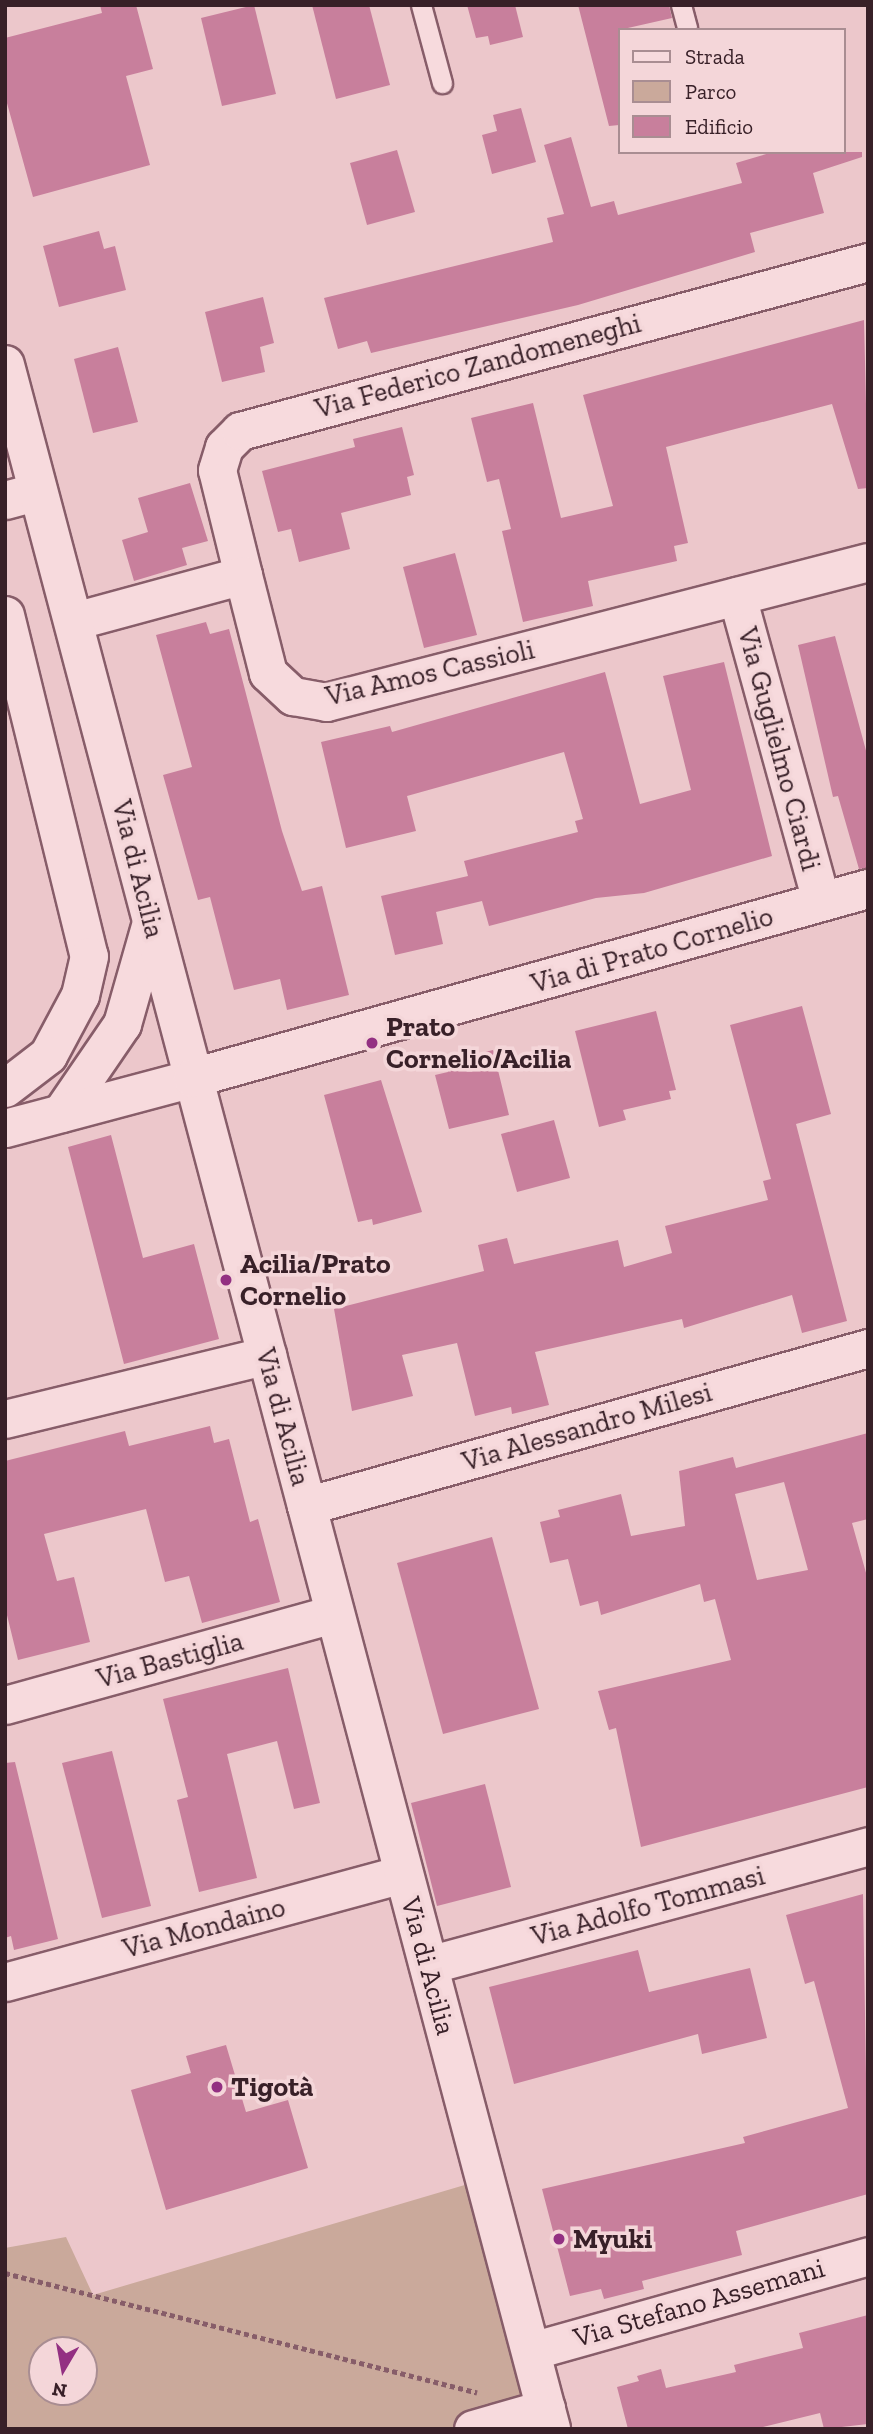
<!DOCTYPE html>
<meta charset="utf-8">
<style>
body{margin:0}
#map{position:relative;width:873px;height:2434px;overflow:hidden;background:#ecc7cb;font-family:"Zilla Slab",serif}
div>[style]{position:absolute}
.green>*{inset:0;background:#caa99b}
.building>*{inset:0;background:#c87f9c}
.path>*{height:4.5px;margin-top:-2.25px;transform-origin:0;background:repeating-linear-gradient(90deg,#875d69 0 5px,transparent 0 8.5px)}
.roads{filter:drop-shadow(2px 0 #875d69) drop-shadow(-2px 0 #875d69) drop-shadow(0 2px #875d69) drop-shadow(0 -2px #875d69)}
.lane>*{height:19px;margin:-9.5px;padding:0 9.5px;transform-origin:9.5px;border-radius:9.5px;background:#f7dadd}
.street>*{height:37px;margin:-18.5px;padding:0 18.5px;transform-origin:18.5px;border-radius:18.5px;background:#f7dadd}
.secondary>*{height:38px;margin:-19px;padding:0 19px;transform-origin:19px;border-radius:19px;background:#f7dadd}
.dots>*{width:19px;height:19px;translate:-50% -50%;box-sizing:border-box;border:4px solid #f4d6d9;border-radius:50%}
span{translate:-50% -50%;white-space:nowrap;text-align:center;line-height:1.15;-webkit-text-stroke:7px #f4d6d9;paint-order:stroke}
.street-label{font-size:28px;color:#382028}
.poi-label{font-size:28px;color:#382028;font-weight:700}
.left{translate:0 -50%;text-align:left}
.frame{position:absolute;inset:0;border:7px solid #382028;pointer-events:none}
.legend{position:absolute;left:618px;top:28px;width:228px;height:126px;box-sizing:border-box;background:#f4d6d9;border:2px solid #a98d92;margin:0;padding:9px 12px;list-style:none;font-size:21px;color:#382028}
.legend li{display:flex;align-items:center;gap:14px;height:35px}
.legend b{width:35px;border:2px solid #a98d92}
.north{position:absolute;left:28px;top:2336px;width:70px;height:70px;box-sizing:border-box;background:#f4d6d9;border:2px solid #a98d92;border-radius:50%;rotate:190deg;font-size:19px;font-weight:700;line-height:28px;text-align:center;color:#382028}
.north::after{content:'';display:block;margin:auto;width:24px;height:32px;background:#933082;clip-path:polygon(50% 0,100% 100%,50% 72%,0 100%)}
</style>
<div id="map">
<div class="green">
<i style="clip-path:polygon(evenodd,485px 2179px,552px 2405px,473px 2429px,5px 2429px,5px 2248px,66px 2237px,93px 2295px,485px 2179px,42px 2350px,84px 2350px,84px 2392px,42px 2392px,42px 2350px)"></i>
</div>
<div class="building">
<i style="clip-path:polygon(100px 5px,136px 5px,153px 69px,126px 76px,150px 165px,33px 197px,5px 96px,5px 38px,102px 13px)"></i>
<i style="clip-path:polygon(254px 5px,276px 94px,222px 106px,201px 18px)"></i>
<i style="clip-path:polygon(312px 5px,369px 5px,390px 85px,336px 99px)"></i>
<i style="clip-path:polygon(467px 5px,515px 5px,523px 37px,490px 45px,488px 36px,476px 38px)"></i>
<i style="clip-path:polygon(578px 5px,669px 5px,672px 18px,619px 30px,619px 125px,609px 126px)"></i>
<i style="clip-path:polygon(521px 108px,536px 162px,492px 174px,482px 135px,497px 131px,493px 115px)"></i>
<i style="clip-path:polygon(571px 137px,591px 207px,614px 201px,618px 215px,742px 183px,736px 163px,773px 152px,862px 152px,862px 157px,813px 173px,824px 213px,750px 233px,755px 252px,578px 305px,371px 353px,367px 341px,338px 349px,324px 298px,553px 242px,547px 218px,564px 214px,544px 145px)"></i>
<i style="clip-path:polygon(397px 150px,415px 212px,367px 225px,350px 163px)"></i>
<i style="clip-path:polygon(99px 231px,104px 249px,115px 246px,126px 290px,59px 307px,43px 246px)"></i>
<i style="clip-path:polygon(263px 297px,274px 343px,260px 347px,265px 372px,222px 382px,205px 312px)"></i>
<i style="clip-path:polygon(864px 320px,868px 488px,858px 489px,832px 404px,666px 447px,688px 543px,674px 546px,677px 561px,588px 581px,593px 606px,523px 622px,502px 531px,511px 529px,499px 479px,487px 482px,471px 418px,533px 403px,561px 518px,613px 506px,583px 395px)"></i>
<i style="clip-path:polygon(118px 347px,138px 422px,93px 433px,74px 359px)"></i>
<i style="clip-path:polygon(402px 427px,414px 475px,407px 477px,411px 495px,341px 513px,350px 549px,299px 562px,291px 529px,278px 532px,262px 471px,355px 447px,353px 439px)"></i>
<i style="clip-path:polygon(190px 483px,208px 541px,182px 548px,187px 565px,134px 581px,122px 540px,148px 532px,138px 498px)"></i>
<i style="clip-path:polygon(455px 553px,477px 635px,424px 648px,403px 567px)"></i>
<i style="clip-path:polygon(206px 622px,210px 634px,229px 629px,282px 831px,302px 891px,322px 886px,349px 995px,287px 1010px,280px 979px,234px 990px,210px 897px,198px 900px,163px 775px,192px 767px,156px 635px)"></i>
<i style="clip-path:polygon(835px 636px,868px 758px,868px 868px,859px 869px,838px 796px,833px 797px,798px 645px)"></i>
<i style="clip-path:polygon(724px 662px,772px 856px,644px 893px,596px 898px,489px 926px,482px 901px,436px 912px,443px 944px,395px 955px,381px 896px,468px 876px,464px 861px,578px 832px,575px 821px,583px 819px,564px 752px,407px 796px,416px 831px,346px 848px,321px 742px,390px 726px,392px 732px,605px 672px,640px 804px,691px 790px,663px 676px)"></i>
<i style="clip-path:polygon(802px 1006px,831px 1114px,796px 1124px,847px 1321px,802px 1333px,792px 1295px,684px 1328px,682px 1319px,535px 1352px,549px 1405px,512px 1414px,511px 1407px,475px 1416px,457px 1343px,402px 1355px,413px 1396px,352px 1411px,334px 1309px,484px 1271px,478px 1245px,507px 1238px,514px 1264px,618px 1240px,624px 1267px,672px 1253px,665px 1226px,768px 1200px,763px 1181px,771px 1179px,730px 1025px)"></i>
<i style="clip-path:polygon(656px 1011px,676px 1090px,669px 1091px,671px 1099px,623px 1110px,626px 1120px,599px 1127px,575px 1031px)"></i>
<i style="clip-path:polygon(493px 1050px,509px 1115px,449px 1129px,435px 1075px,448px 1072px,446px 1062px)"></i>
<i style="clip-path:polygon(381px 1080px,422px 1212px,373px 1225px,372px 1219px,358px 1222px,324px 1095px)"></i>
<i style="clip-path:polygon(554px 1120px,570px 1178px,517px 1192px,501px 1134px)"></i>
<i style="clip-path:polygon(111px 1135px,143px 1258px,194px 1244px,219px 1339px,124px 1364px,68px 1147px)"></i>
<i style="clip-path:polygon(210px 1426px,214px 1443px,229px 1439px,250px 1522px,258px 1519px,280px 1602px,202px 1623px,189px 1576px,165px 1582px,146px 1509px,44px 1534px,57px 1581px,74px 1577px,90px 1642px,18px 1660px,5px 1607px,5px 1461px,125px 1431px,129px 1446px)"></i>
<i style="clip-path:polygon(evenodd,868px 1433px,868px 1519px,852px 1523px,868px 1580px,868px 1787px,641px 1847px,616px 1728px,609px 1730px,598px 1691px,731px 1660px,715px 1599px,704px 1602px,700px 1584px,601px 1615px,598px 1601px,580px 1606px,568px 1559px,550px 1563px,540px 1522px,560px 1517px,558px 1510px,621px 1494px,631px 1536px,685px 1526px,679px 1471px,733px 1457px,736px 1468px,868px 1433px,784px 1482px,808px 1570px,757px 1580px,735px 1494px,784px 1482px)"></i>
<i style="clip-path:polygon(492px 1537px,539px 1709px,443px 1734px,397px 1563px)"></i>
<i style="clip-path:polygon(288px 1668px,320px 1803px,294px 1809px,277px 1741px,227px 1754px,257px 1878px,199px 1892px,177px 1800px,188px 1797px,163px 1699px)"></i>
<i style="clip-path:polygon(112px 1751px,151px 1906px,102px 1918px,62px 1763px)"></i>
<i style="clip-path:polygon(15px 1762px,58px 1939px,14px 1950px,11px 1936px,5px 1938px,5px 1763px)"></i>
<i style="clip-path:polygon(485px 1784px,511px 1887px,437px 1906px,411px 1803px)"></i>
<i style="clip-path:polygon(863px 1894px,868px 2194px,736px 2231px,742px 2255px,642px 2281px,644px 2289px,604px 2299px,601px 2289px,570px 2296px,542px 2189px,745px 2143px,743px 2137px,848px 2108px,814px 1981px,805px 1984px,786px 1915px)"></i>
<i style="clip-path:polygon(638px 1950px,649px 1992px,750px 1968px,767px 2038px,702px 2054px,698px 2034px,514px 2084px,489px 1987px)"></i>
<i style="clip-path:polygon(226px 2045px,246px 2112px,288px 2100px,308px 2168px,166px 2210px,131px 2090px,191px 2073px,186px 2056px)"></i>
<i style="clip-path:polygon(868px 2315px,868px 2424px,824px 2429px,820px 2413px,755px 2429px,628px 2429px,617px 2387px,639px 2381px,637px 2376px,661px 2369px,666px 2388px,736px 2372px,734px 2365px,803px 2348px,799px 2333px)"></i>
</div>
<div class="path">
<i style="left:5px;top:2273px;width:487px;rotate:14.2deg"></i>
</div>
<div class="roads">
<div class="lane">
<i style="left:421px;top:5px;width:81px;rotate:74.9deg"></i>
<i style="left:681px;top:5px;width:24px;rotate:75deg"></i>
</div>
<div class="street">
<i style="left:5px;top:500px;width:34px;rotate:-15deg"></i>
<i style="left:243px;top:575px;width:108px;rotate:-103.9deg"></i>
<i style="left:217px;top:470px;width:24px;rotate:-73deg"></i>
<i style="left:224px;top:447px;width:23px;rotate:-45deg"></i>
<i style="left:240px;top:431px;width:650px;rotate:-15.06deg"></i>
<i style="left:737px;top:596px;width:317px;rotate:74.6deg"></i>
<i style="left:5px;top:615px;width:351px;rotate:76.2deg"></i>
<i style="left:89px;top:956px;width:40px;rotate:103deg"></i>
<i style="left:80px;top:995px;width:68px;rotate:118.1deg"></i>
<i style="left:48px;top:1055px;width:54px;rotate:142.5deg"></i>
<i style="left:74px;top:621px;width:175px;rotate:-15.2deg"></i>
<i style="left:243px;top:575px;width:101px;rotate:75.7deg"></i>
<i style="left:268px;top:673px;width:34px;rotate:43deg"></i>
<i style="left:293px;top:696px;width:34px;rotate:10deg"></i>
<i style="left:326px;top:702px;width:560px;rotate:-14.48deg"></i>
<i style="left:61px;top:1113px;width:108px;rotate:-55.6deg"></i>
<i style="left:122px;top:1024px;width:106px;rotate:-74.1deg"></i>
<i style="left:5px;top:1128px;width:195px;rotate:-14.9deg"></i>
<i style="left:5px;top:1419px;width:270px;rotate:-13.7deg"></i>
<i style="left:306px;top:1506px;width:584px;rotate:-15.7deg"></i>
<i style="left:5px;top:1705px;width:341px;rotate:-15.5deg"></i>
<i style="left:428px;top:1965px;width:456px;rotate:-15.1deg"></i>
<i style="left:5px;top:1982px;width:411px;rotate:-15.2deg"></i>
<i style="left:531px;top:2351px;width:350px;rotate:-15.7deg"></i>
<i style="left:473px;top:2429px;width:76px;rotate:-16deg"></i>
</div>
<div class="secondary">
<i style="left:5px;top:365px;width:2135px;rotate:75.18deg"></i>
<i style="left:193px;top:1078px;width:701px;rotate:-15.64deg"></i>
</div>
</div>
<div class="dots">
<i style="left:372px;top:1043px;background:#933082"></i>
<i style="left:226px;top:1280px;background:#933082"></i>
<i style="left:217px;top:2087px;background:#933082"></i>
<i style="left:559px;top:2239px;background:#933082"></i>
</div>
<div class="street-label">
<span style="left:478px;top:366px;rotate:-15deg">Via Federico Zandomeneghi</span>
<span style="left:430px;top:673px;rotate:-13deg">Via Amos Cassioli</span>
<span style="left:779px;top:749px;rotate:75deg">Via Guglielmo Ciardi</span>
<span style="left:138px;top:869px;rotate:76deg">Via di Acilia</span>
<span style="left:652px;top:950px;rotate:-16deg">Via di Prato Cornelio</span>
<span style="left:283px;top:1417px;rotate:75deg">Via di Acilia</span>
<span style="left:587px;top:1427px;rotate:-16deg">Via Alessandro Milesi</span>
<span style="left:170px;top:1660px;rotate:-15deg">Via Bastiglia</span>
<span style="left:648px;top:1906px;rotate:-15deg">Via Adolfo Tommasi</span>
<span style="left:204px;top:1928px;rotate:-15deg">Via Mondaino</span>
<span style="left:428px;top:1966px;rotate:75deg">Via di Acilia</span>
<span style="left:699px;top:2303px;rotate:-16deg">Via Stefano Assemani</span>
</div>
<div class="poi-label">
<span class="left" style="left:386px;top:1043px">Prato<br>Cornelio/Acilia</span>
<span class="left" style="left:240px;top:1280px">Acilia/Prato<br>Cornelio</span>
<span class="left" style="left:231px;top:2087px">Tigotà</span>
<span class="left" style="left:573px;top:2239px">Myuki</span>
</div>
<div class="frame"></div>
<ul class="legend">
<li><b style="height:9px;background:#f7dadd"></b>Strada</li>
<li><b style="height:19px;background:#caa99b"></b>Parco</li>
<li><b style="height:19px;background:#c87f9c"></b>Edificio</li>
</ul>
<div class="north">N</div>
</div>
